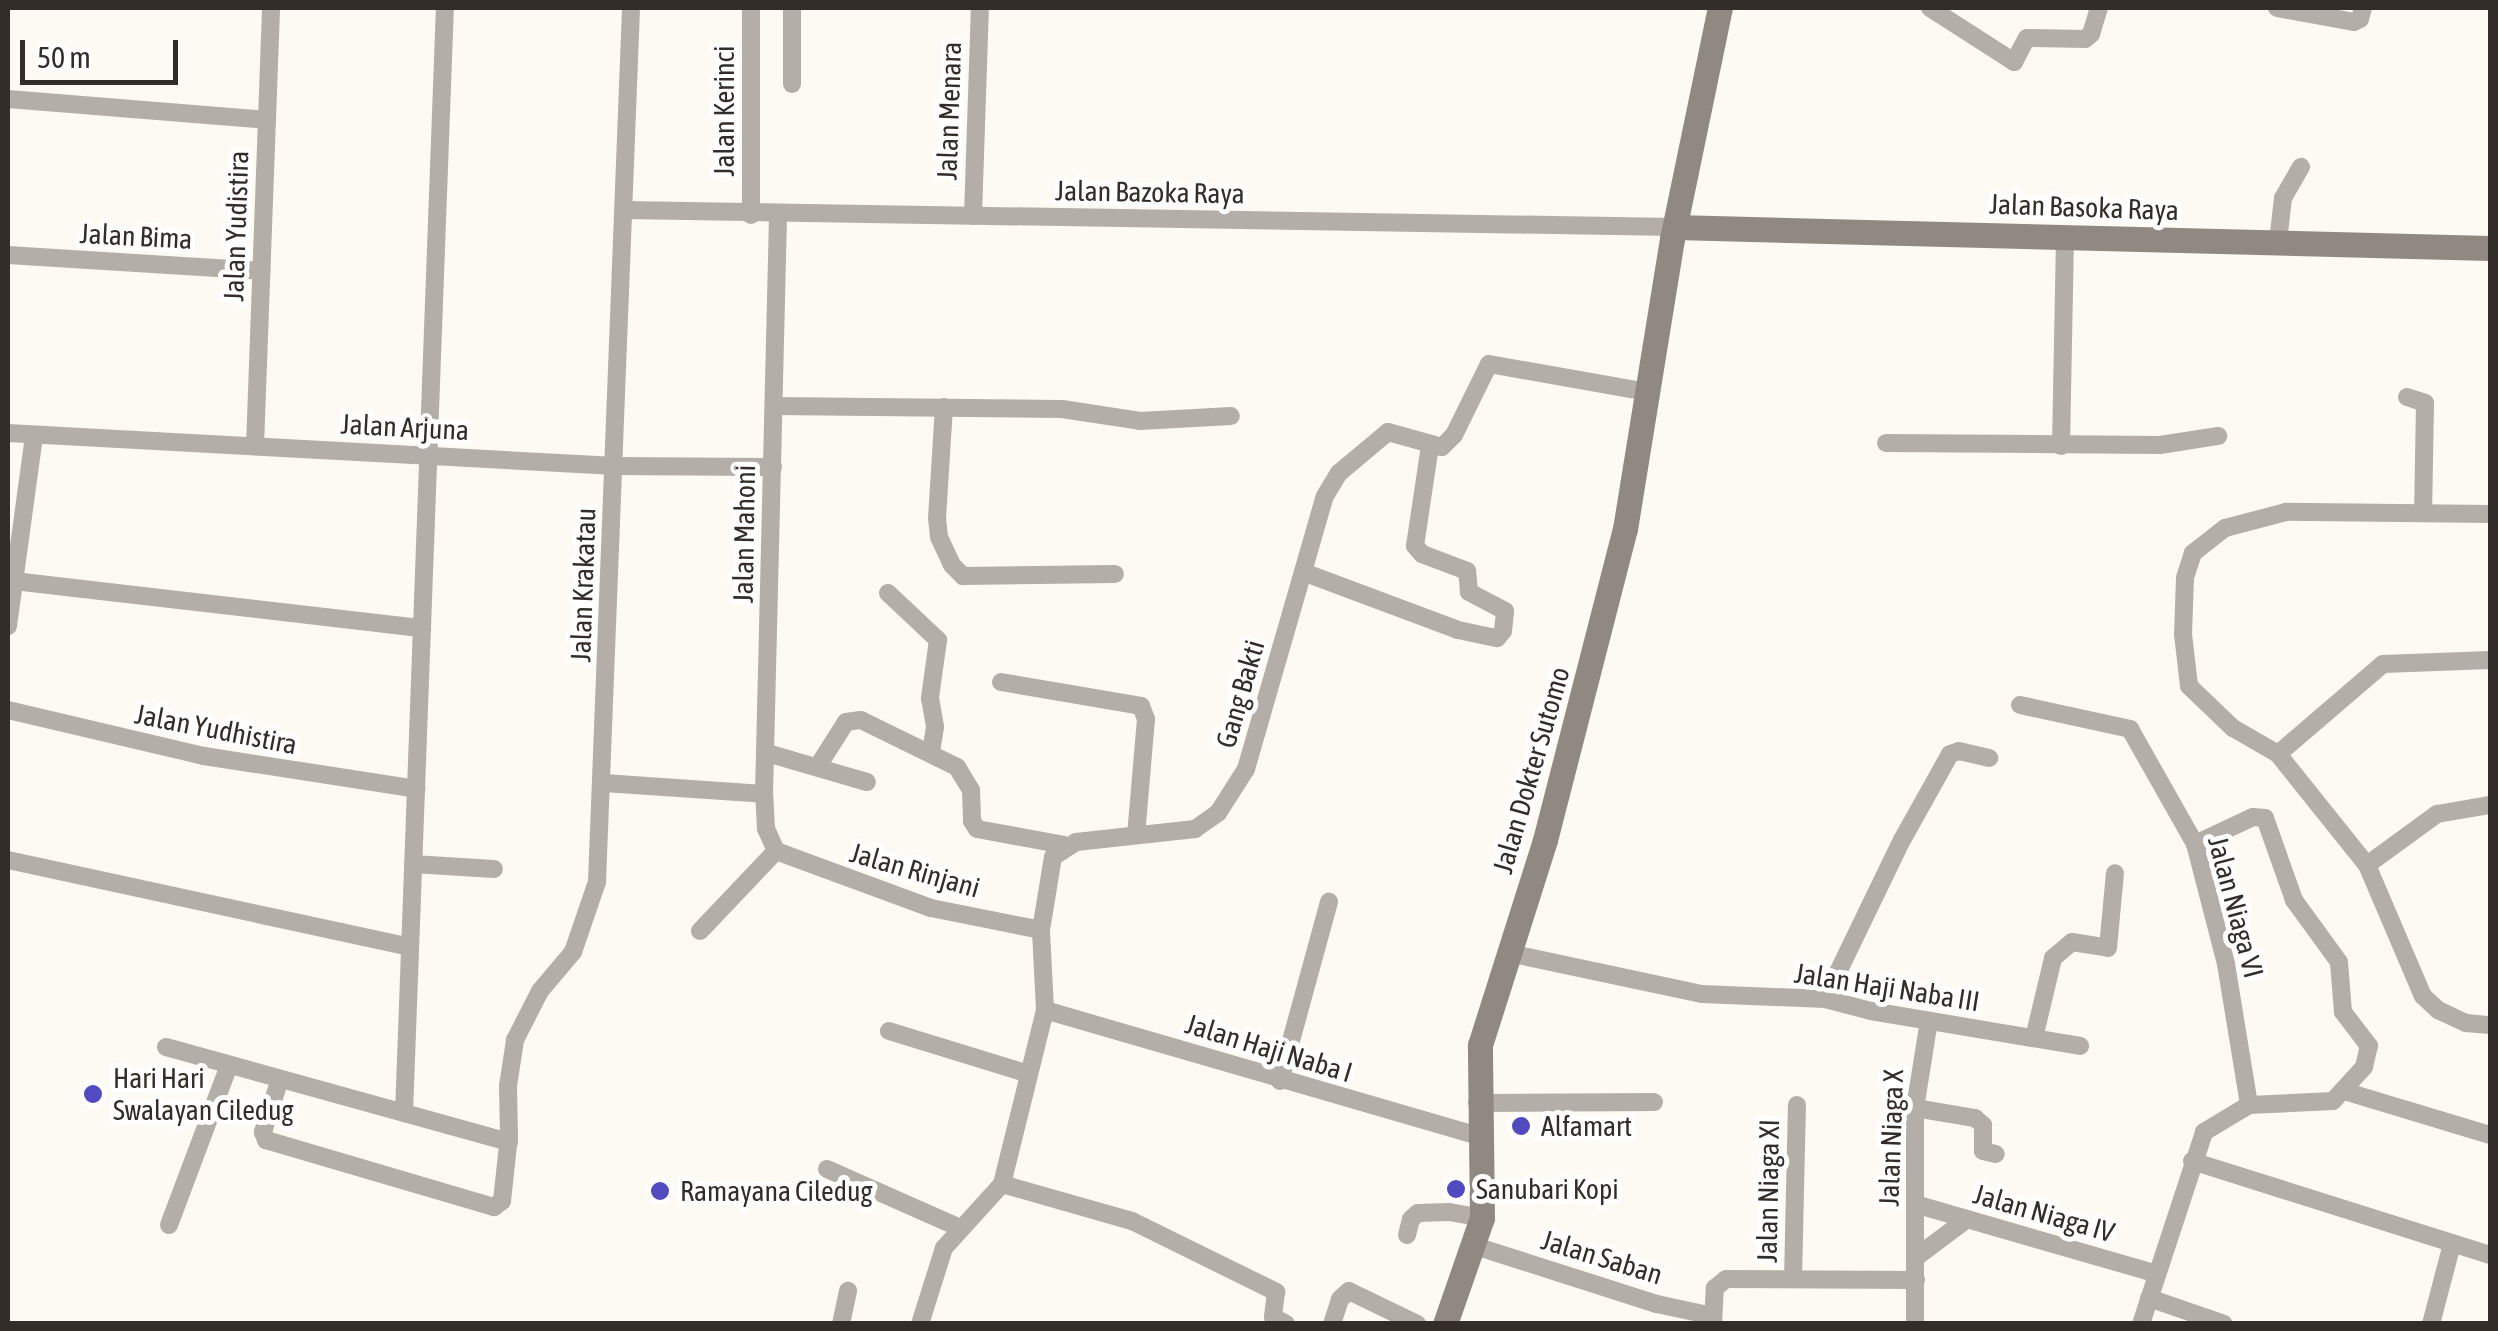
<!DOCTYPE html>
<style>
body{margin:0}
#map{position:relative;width:2498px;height:1331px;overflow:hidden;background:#fdf9f3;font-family:"Asap Condensed",sans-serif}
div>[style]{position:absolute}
.street>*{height:18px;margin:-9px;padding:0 9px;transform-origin:9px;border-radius:9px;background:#b3aea8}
.secondary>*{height:25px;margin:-12.5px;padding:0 12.5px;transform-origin:12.5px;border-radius:12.5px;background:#908981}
.dots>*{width:28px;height:28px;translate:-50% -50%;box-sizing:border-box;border:5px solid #fff;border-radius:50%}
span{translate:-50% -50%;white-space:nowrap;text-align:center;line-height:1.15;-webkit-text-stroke:10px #fff;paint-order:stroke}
.street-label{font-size:28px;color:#322d28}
.poi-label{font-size:28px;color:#322d28}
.left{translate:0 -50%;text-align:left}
.frame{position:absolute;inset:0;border:10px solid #322d28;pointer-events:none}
.scale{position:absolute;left:20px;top:40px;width:158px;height:45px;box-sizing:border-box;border:5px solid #322d28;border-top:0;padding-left:12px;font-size:30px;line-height:35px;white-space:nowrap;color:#322d28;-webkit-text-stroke:8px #fff;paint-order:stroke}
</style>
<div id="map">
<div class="street">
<i style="left:751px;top:8px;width:207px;rotate:90deg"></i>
<i style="left:1930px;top:8px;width:100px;rotate:32.7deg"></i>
<i style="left:2014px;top:62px;width:27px;rotate:-62deg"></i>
<i style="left:2027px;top:38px;width:58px;rotate:1deg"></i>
<i style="left:2085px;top:39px;width:8px;rotate:-40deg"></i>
<i style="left:2091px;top:34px;width:27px;rotate:-73deg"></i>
<i style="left:2277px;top:8px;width:78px;rotate:10.3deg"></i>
<i style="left:2354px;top:22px;width:7px;rotate:-27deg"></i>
<i style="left:2360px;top:19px;width:11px;rotate:-75deg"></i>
<i style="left:792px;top:84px;width:76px;rotate:-90deg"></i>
<i style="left:8px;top:99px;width:260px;rotate:4.6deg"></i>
<i style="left:624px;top:210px;width:1051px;rotate:0.93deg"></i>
<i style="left:973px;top:216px;width:208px;rotate:-88.1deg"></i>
<i style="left:2278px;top:242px;width:44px;rotate:-83.5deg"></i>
<i style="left:2283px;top:198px;width:36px;rotate:-60deg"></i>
<i style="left:8px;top:255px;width:254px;rotate:3.6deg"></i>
<i style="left:2407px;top:397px;width:19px;rotate:18deg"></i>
<i style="left:2425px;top:403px;width:110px;rotate:91deg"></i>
<i style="left:774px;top:406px;width:288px;rotate:0.6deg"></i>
<i style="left:1062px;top:409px;width:79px;rotate:8.7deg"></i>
<i style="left:1140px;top:421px;width:91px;rotate:-3.1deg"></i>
<i style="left:944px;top:407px;width:111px;rotate:93.6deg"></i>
<i style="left:937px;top:518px;width:19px;rotate:84deg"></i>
<i style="left:939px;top:537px;width:31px;rotate:65deg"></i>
<i style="left:952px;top:565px;width:16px;rotate:45deg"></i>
<i style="left:963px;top:576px;width:152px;rotate:-0.8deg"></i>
<i style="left:8px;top:433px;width:608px;rotate:3.11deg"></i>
<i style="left:615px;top:466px;width:158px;rotate:0.4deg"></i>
<i style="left:1886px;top:443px;width:274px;rotate:0.4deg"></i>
<i style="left:2160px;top:445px;width:59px;rotate:-8.8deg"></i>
<i style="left:255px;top:446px;width:438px;rotate:-87.9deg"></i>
<i style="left:2061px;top:446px;width:209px;rotate:-88.9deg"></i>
<i style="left:2490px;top:514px;width:204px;rotate:-179.4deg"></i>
<i style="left:2286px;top:512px;width:63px;rotate:165.3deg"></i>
<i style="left:2225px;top:528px;width:41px;rotate:142deg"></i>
<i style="left:2193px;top:553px;width:26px;rotate:108deg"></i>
<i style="left:2185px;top:578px;width:56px;rotate:92deg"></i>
<i style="left:2183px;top:634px;width:52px;rotate:83.4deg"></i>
<i style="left:2189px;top:686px;width:61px;rotate:43.7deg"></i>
<i style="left:2233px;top:728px;width:52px;rotate:30deg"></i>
<i style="left:2278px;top:754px;width:142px;rotate:51.3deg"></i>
<i style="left:2367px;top:865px;width:142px;rotate:66.9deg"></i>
<i style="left:2423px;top:996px;width:21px;rotate:43deg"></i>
<i style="left:2438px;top:1010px;width:31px;rotate:25deg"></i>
<i style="left:2466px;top:1023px;width:24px;rotate:5deg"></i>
<i style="left:1303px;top:572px;width:165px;rotate:20.5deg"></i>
<i style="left:1458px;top:630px;width:40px;rotate:12deg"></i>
<i style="left:1497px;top:638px;width:9px;rotate:-49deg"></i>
<i style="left:1503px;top:631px;width:20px;rotate:-84deg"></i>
<i style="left:1505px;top:611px;width:41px;rotate:-152.2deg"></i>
<i style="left:1469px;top:592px;width:21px;rotate:-95deg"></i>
<i style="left:1467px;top:571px;width:48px;rotate:-159.3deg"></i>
<i style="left:1422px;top:554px;width:11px;rotate:-131deg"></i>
<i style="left:1415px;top:546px;width:101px;rotate:-81.5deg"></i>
<i style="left:14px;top:581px;width:411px;rotate:6.6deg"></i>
<i style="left:888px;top:593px;width:69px;rotate:43.2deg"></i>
<i style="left:938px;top:640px;width:59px;rotate:97.9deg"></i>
<i style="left:930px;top:698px;width:29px;rotate:80deg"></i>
<i style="left:935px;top:727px;width:25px;rotate:99deg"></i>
<i style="left:8px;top:626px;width:192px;rotate:-82.2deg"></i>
<i style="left:1001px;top:682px;width:142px;rotate:9.7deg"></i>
<i style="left:1141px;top:706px;width:14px;rotate:69deg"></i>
<i style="left:1146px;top:719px;width:116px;rotate:94.9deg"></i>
<i style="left:2020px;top:705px;width:113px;rotate:12.3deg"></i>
<i style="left:2130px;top:729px;width:132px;rotate:60.5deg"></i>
<i style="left:2195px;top:844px;width:124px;rotate:75.5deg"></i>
<i style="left:2226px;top:964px;width:143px;rotate:80.7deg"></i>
<i style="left:8px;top:710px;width:201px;rotate:13.2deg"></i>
<i style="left:204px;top:756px;width:215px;rotate:8.8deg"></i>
<i style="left:767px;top:753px;width:104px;rotate:16.2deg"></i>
<i style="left:2278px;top:754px;width:138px;rotate:-40.6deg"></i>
<i style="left:2383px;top:664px;width:107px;rotate:-2.1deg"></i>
<i style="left:818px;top:766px;width:52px;rotate:-57.5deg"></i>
<i style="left:846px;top:722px;width:15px;rotate:-8deg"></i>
<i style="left:861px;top:720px;width:107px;rotate:26.1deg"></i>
<i style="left:957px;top:767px;width:27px;rotate:59deg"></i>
<i style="left:971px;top:790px;width:31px;rotate:88deg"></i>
<i style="left:972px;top:821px;width:9px;rotate:58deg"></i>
<i style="left:977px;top:829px;width:88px;rotate:10.4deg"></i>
<i style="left:604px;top:783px;width:160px;rotate:3.9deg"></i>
<i style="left:776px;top:851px;width:24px;rotate:-114deg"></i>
<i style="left:766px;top:829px;width:35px;rotate:-93deg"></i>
<i style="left:764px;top:794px;width:578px;rotate:-88.61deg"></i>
<i style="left:776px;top:851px;width:165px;rotate:20.2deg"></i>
<i style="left:931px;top:908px;width:112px;rotate:11.3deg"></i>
<i style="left:8px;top:860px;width:411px;rotate:12.2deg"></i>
<i style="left:413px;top:864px;width:81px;rotate:3.5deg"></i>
<i style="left:2367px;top:865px;width:87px;rotate:-36.1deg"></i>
<i style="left:2437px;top:814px;width:54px;rotate:-9.6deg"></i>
<i style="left:700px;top:931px;width:110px;rotate:-46.5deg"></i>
<i style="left:1509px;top:953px;width:197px;rotate:12deg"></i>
<i style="left:1702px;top:994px;width:123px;rotate:2.3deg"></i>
<i style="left:1825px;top:999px;width:48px;rotate:14.6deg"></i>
<i style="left:1871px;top:1011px;width:212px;rotate:9.5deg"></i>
<i style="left:1825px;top:999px;width:177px;rotate:-64.2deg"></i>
<i style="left:1902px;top:840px;width:98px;rotate:-60.8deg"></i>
<i style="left:1950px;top:754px;width:9px;rotate:-18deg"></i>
<i style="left:1959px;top:751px;width:31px;rotate:13deg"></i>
<i style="left:1045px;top:1010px;width:452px;rotate:16.2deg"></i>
<i style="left:889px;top:1031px;width:146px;rotate:17.1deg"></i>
<i style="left:2034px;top:1038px;width:82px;rotate:-76.6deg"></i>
<i style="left:2053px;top:958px;width:25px;rotate:-40deg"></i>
<i style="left:2072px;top:942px;width:36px;rotate:9deg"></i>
<i style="left:2108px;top:948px;width:75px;rotate:-84.7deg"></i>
<i style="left:166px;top:1047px;width:356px;rotate:15.5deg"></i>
<i style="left:280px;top:1079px;width:56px;rotate:107.8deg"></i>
<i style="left:263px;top:1132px;width:9px;rotate:69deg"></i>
<i style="left:266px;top:1140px;width:238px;rotate:16.4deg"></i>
<i style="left:494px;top:1207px;width:10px;rotate:-37deg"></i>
<i style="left:502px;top:1201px;width:66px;rotate:-83.9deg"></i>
<i style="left:509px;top:1135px;width:49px;rotate:-91.2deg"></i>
<i style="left:508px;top:1086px;width:47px;rotate:-81.3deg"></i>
<i style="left:515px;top:1040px;width:55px;rotate:-63deg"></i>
<i style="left:540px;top:991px;width:51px;rotate:-49.8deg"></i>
<i style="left:573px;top:952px;width:74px;rotate:-71.1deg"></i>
<i style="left:597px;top:882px;width:875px;rotate:-87.77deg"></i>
<i style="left:1280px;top:1081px;width:186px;rotate:-74.7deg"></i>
<i style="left:2344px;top:1091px;width:152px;rotate:16.8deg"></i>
<i style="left:1477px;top:1103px;width:177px;rotate:-0.3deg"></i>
<i style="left:1915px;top:1108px;width:61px;rotate:9.5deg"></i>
<i style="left:1975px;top:1118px;width:11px;rotate:41deg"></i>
<i style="left:1983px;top:1125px;width:26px;rotate:90deg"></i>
<i style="left:1983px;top:1151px;width:13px;rotate:13deg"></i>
<i style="left:404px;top:1113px;width:1106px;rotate:-87.88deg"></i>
<i style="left:2192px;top:1161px;width:312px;rotate:17.5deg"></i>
<i style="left:827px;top:1169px;width:145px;rotate:23.9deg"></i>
<i style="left:1002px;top:1184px;width:135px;rotate:15.9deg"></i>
<i style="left:1132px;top:1221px;width:161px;rotate:26.2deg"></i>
<i style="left:1276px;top:1292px;width:25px;rotate:97deg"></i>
<i style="left:1273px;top:1317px;width:15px;rotate:28deg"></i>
<i style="left:1915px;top:1204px;width:252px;rotate:16.1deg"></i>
<i style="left:169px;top:1225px;width:171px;rotate:-69.4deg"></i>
<i style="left:1407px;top:1235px;width:16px;rotate:-76deg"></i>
<i style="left:1411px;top:1219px;width:9px;rotate:-41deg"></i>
<i style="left:1418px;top:1213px;width:31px;rotate:-2deg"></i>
<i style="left:1449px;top:1212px;width:34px;rotate:10deg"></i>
<i style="left:1475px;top:1246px;width:191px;rotate:17.7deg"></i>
<i style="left:1657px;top:1304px;width:57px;rotate:12.1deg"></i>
<i style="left:1915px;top:1258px;width:65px;rotate:-36.9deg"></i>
<i style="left:1793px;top:1279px;width:174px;rotate:-88.7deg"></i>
<i style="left:2149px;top:1298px;width:79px;rotate:19.1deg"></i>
<i style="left:1713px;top:1323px;width:35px;rotate:-87deg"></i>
<i style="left:1715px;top:1288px;width:14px;rotate:-39deg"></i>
<i style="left:1726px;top:1279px;width:190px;rotate:0.3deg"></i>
<i style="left:841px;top:1324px;width:34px;rotate:-78deg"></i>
<i style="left:920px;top:1324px;width:80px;rotate:-72.5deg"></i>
<i style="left:944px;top:1248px;width:86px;rotate:-47.8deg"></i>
<i style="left:1002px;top:1184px;width:179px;rotate:-76.1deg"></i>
<i style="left:1045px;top:1010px;width:80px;rotate:-92.9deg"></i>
<i style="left:1041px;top:930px;width:74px;rotate:-80.7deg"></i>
<i style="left:1053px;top:857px;width:27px;rotate:-33deg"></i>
<i style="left:1076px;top:842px;width:120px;rotate:-6.2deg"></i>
<i style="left:1195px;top:829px;width:28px;rotate:-35deg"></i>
<i style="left:1218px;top:813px;width:52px;rotate:-57.5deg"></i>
<i style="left:1246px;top:769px;width:284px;rotate:-73.9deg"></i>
<i style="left:1325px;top:496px;width:27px;rotate:-59deg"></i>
<i style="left:1339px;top:473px;width:64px;rotate:-39.9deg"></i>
<i style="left:1388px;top:432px;width:56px;rotate:15.5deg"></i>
<i style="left:1442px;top:447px;width:17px;rotate:-45deg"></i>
<i style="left:1454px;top:435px;width:79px;rotate:-63.8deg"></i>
<i style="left:1489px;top:364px;width:160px;rotate:10deg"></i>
<i style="left:1332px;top:1324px;width:26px;rotate:-72deg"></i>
<i style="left:1340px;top:1299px;width:12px;rotate:-42deg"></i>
<i style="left:1349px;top:1291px;width:76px;rotate:25.9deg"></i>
<i style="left:1915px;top:1324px;width:216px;rotate:-90deg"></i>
<i style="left:1915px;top:1108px;width:88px;rotate:-80.9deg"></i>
<i style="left:2141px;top:1324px;width:202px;rotate:-71.8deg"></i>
<i style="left:2204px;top:1132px;width:52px;rotate:-31deg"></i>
<i style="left:2249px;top:1105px;width:84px;rotate:-2.7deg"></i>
<i style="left:2333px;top:1101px;width:46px;rotate:-47.6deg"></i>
<i style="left:2364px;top:1067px;width:22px;rotate:-77deg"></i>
<i style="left:2369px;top:1046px;width:43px;rotate:-127.4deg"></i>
<i style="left:2343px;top:1012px;width:50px;rotate:-94.6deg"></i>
<i style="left:2339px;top:962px;width:77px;rotate:-126deg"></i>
<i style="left:2294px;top:900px;width:87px;rotate:-109.5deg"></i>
<i style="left:2265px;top:818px;width:12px;rotate:-175deg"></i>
<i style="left:2253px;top:817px;width:64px;rotate:155deg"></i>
<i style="left:2431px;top:1324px;width:83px;rotate:-75.3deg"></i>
</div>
<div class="secondary">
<i style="left:1675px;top:227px;width:815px;rotate:1.48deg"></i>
<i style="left:1445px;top:1324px;width:112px;rotate:-70.8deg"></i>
<i style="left:1482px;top:1218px;width:173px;rotate:-90.7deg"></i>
<i style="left:1480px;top:1045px;width:215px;rotate:-72.4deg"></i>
<i style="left:1545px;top:840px;width:321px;rotate:-75.6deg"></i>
<i style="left:1625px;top:529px;width:294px;rotate:-80.8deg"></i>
<i style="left:1672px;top:239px;width:236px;rotate:-78.3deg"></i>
</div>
<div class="dots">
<i style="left:93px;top:1094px;background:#514ac1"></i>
<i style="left:1521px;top:1126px;background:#514ac1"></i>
<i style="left:1456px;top:1189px;background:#514ac1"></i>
<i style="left:660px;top:1191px;background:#514ac1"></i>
</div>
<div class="street-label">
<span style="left:724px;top:111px;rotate:-90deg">Jalan Kerinci</span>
<span style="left:949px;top:111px;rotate:-88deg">Jalan Menara</span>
<span style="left:1150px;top:192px;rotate:1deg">Jalan Bazoka Raya</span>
<span style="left:2084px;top:207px;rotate:2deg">Jalan Basoka Raya</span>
<span style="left:236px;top:226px;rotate:-88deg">Jalan Yudistira</span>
<span style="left:136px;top:236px;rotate:3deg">Jalan Bima</span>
<span style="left:405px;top:427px;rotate:3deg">Jalan Arjuna</span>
<span style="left:744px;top:534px;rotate:-89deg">Jalan Mahoni</span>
<span style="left:583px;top:585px;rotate:-88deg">Jalan Krakatau</span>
<span style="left:1240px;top:694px;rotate:-74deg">Gang Bakti</span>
<span style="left:216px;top:729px;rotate:11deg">Jalan Yudhistira</span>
<span style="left:1531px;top:770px;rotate:-74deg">Jalan Dokter Sutomo</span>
<span style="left:915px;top:870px;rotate:16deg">Jalan Rinjani</span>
<span style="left:2236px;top:907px;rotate:75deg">Jalan Niaga VI</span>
<span style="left:1887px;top:987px;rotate:9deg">Jalan Haji Naba III</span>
<span style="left:1269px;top:1048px;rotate:17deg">Jalan Haji Naba I</span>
<span style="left:1891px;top:1138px;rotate:-88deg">Jalan Niaga X</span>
<span style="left:1768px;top:1191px;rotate:-89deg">Jalan Niaga XI</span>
<span style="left:2044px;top:1213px;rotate:16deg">Jalan Niaga IV</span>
<span style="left:1602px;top:1257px;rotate:17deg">Jalan Saban</span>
</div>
<div class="poi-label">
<span class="left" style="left:113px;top:1094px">Hari Hari<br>Swalayan Ciledug</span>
<span class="left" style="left:1541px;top:1126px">Alfamart</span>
<span class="left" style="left:1476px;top:1189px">Sanubari Kopi</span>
<span class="left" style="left:680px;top:1191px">Ramayana Ciledug</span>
</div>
<div class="frame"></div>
<div class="scale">50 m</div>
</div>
